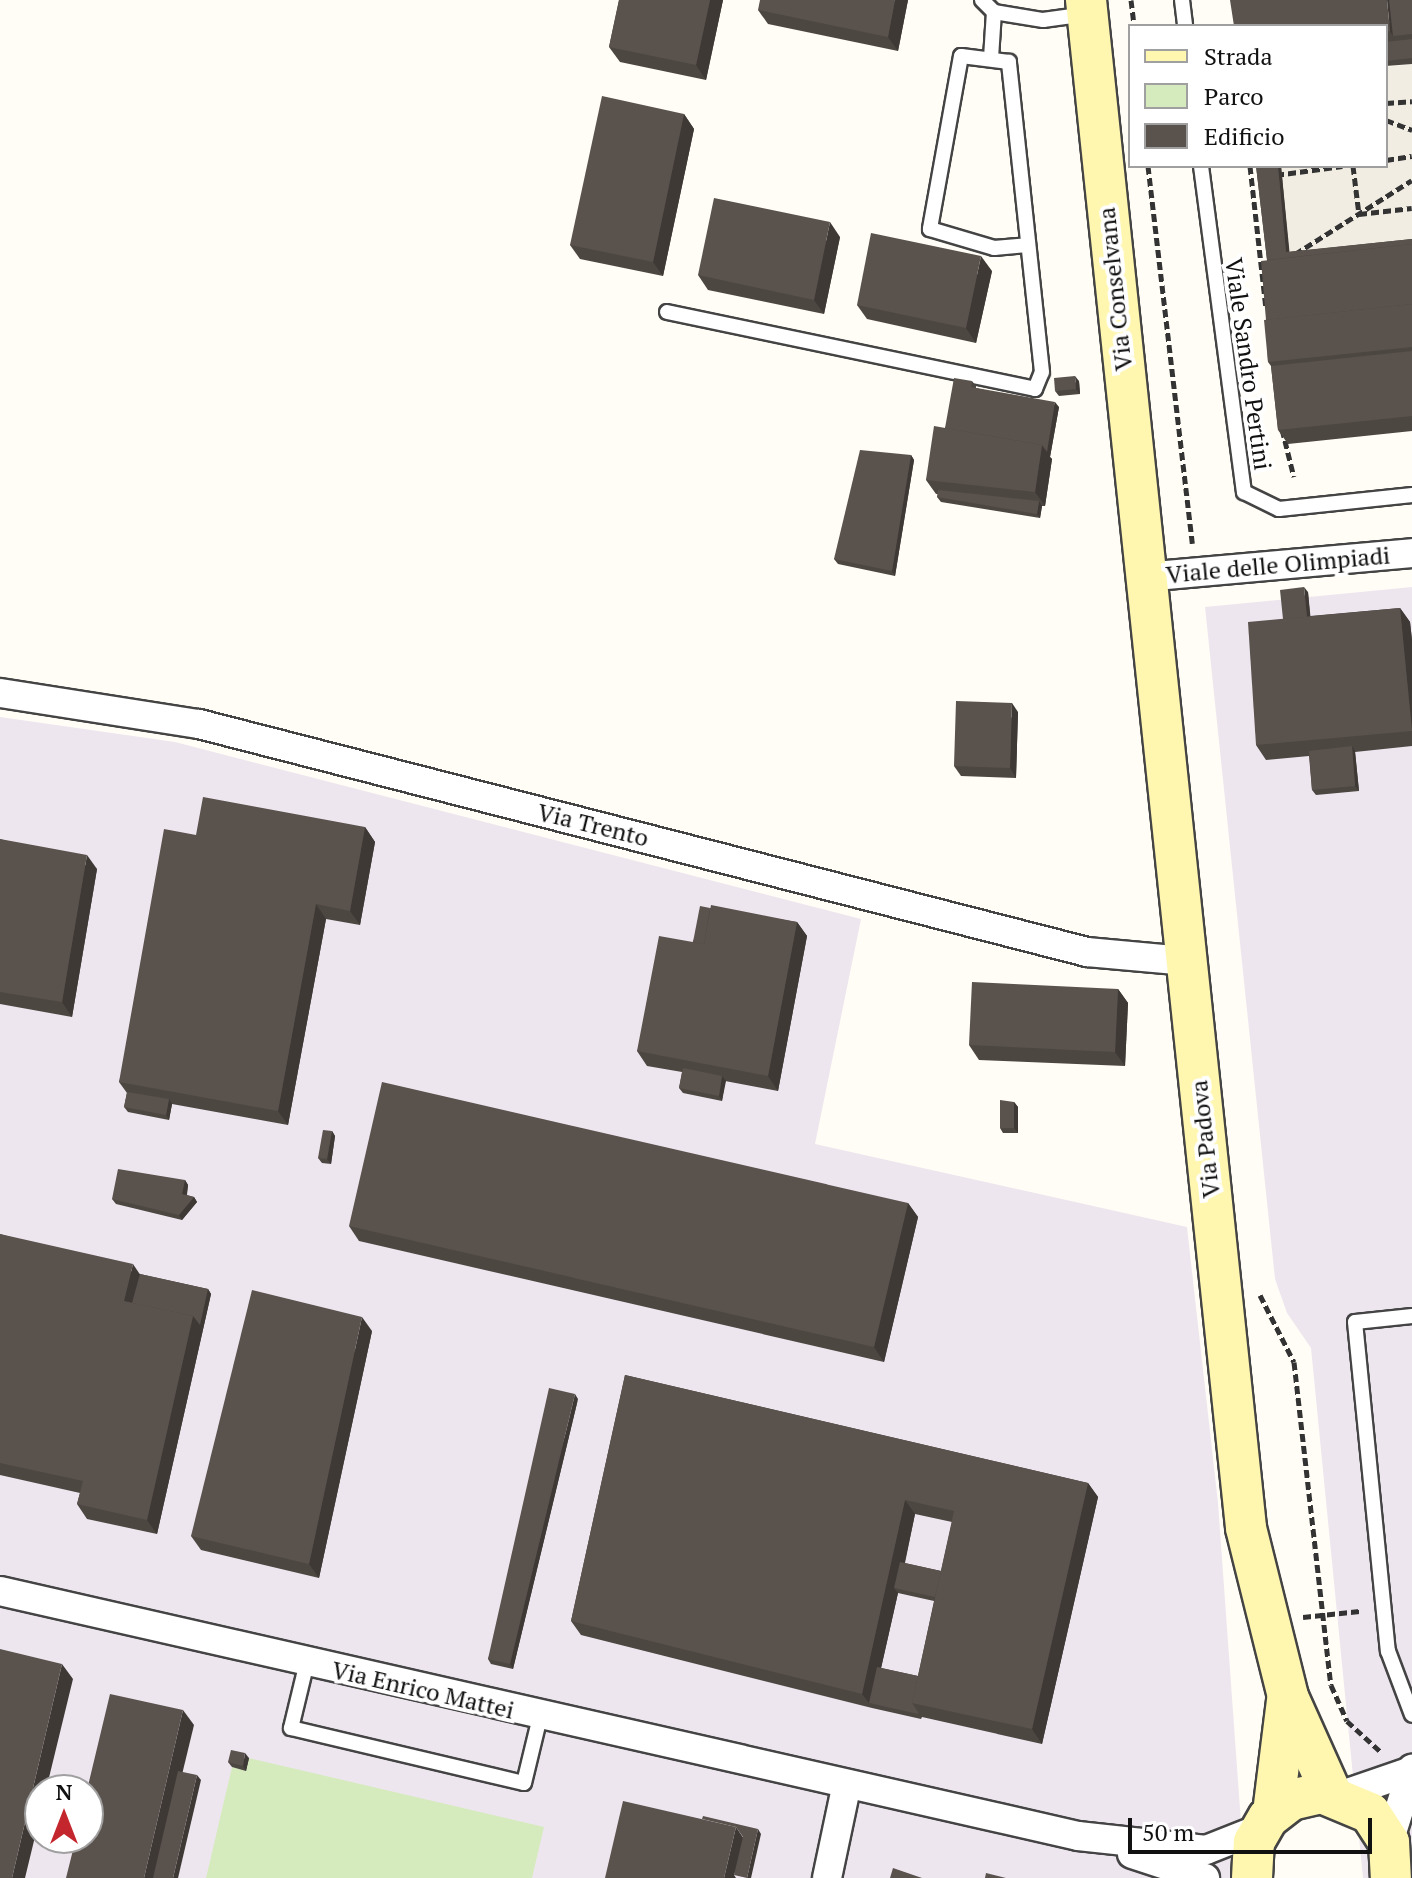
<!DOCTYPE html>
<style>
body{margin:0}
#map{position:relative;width:1412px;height:1878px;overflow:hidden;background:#fffdf5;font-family:"PT Serif",serif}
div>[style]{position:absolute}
.industrial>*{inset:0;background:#eee6ef}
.green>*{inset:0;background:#d5ebbd}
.plaza>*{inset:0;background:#f1ede2}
.path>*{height:5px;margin-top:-2.5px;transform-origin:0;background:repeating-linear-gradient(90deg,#333 0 8px,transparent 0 12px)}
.roads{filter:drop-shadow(2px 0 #444) drop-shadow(-2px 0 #444) drop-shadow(0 2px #444) drop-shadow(0 -2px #444)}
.lane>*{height:14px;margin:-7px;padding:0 7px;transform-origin:7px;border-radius:7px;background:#fff}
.street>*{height:28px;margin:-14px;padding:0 14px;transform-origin:14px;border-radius:14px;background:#fff}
.secondary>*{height:40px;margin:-20px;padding:0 20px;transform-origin:20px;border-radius:20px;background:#fff6b0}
.wall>*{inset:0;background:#4d4742}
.shaded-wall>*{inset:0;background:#3f3936}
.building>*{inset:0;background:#5a524d}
span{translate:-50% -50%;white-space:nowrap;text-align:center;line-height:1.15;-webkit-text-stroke:8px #fff;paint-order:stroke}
.street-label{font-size:24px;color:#111}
.legend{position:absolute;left:1128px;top:24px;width:260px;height:144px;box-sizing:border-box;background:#fff;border:2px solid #a0a0a0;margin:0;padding:10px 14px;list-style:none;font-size:24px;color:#111}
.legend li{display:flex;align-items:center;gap:16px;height:40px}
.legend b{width:40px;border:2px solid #a0a0a0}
.north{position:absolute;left:24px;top:1774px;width:80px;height:80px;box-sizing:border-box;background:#fff;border:2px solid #a0a0a0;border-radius:50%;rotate:0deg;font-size:22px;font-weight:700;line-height:32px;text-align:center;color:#111}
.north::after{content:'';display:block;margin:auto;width:28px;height:36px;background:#c4262e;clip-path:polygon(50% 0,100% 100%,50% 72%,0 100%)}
.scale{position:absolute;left:1128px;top:1818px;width:244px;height:36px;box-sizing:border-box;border:4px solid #111;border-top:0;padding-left:10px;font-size:24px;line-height:28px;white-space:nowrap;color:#111;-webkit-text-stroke:6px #fff;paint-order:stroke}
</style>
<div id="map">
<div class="industrial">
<i style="clip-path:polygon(1412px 587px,1412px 1878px,1363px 1878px,1311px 1348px,1287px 1313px,1275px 1279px,1205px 607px)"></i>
<i style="clip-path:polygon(evenodd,0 717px,175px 742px,861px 919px,815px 1144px,1187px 1227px,1218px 1503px,1245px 1878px,0 1878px,0 717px,40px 1790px,88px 1790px,88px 1838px,40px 1838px,40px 1790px)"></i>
</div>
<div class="green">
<i style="clip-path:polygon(249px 1758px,544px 1827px,532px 1878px,206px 1878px,232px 1767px,246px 1770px)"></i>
</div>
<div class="plaza">
<i style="clip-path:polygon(1412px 64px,1412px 245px,1290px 257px,1280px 166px,1386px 166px,1386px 67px)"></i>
</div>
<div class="path">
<i style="left:1131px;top:0;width:26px;rotate:83deg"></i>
<i style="left:1386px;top:103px;width:26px;rotate:-4deg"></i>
<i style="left:1386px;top:120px;width:28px;rotate:21deg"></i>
<i style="left:1386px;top:160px;width:26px;rotate:-9deg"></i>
<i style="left:1148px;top:166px;width:380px;rotate:83.3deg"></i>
<i style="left:1250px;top:166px;width:143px;rotate:83.6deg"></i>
<i style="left:1353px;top:166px;width:48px;rotate:82.9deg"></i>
<i style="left:1359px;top:214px;width:53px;rotate:-6.5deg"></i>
<i style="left:1276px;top:175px;width:67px;rotate:-7.8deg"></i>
<i style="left:1295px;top:254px;width:138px;rotate:-32.3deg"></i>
<i style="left:1282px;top:429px;width:49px;rotate:76deg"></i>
<i style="left:1260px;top:1295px;width:75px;rotate:63.1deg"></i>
<i style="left:1294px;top:1362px;width:325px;rotate:83.5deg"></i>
<i style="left:1331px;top:1685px;width:39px;rotate:66deg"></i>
<i style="left:1347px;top:1721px;width:46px;rotate:42.4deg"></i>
<i style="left:1303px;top:1617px;width:57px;rotate:-6deg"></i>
</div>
<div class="roads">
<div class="lane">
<i style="left:982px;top:0;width:17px;rotate:45deg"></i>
<i style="left:994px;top:12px;width:50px;rotate:9.3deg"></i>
<i style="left:1043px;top:20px;width:44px;rotate:-7.8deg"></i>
<i style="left:1182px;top:0;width:26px;rotate:83deg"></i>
<i style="left:991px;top:58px;width:46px;rotate:-86.3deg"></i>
<i style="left:1201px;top:166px;width:329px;rotate:82.5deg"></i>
<i style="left:1244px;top:492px;width:39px;rotate:26deg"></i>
<i style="left:1279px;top:509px;width:134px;rotate:-6deg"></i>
<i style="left:667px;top:312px;width:376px;rotate:11.8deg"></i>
<i style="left:1035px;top:389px;width:18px;rotate:-68deg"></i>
<i style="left:1042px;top:372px;width:312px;rotate:-96.1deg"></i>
<i style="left:1009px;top:62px;width:48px;rotate:-172.9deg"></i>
<i style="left:961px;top:56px;width:176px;rotate:100.2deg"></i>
<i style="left:930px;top:229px;width:67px;rotate:16.5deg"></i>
<i style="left:994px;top:248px;width:33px;rotate:-5deg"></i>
<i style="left:1412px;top:1316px;width:57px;rotate:174deg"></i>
<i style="left:1355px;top:1322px;width:331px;rotate:84.3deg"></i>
<i style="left:1388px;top:1651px;width:68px;rotate:69.4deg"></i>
<i style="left:307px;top:1662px;width:68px;rotate:103.6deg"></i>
<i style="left:291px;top:1728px;width:239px;rotate:13.3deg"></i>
<i style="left:524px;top:1783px;width:68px;rotate:-76.4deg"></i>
</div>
<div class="street">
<i style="left:1144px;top:577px;width:269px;rotate:-5.1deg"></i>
<i style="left:0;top:693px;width:201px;rotate:8.9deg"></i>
<i style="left:199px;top:724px;width:917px;rotate:14.4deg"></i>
<i style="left:1087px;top:952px;width:98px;rotate:5.2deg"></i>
<i style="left:0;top:1591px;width:1105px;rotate:12.8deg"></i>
<i style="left:1078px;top:1836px;width:129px;rotate:6.2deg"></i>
<i style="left:1206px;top:1850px;width:57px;rotate:-21.6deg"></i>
<i style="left:1339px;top:1796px;width:76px;rotate:-19.1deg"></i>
<i style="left:1389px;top:1842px;width:77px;rotate:-72.5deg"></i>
<i style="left:1132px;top:1854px;width:77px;rotate:18.2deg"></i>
<i style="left:827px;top:1878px;width:92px;rotate:-78.1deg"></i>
</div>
<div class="secondary">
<i style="left:1086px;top:0;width:1536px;rotate:84.02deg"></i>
<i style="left:1246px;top:1528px;width:174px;rotate:76deg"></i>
<i style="left:1288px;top:1697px;width:107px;rotate:65.8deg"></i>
<i style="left:1273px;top:1813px;width:113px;rotate:-82.9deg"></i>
<i style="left:1252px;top:1878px;width:36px;rotate:-87deg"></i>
<i style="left:1254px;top:1842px;width:28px;rotate:-60deg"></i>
<i style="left:1268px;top:1818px;width:29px;rotate:-38deg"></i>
<i style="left:1291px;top:1800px;width:32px;rotate:-13deg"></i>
<i style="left:1322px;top:1793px;width:52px;rotate:22.6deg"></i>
<i style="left:1370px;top:1813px;width:35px;rotate:57deg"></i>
<i style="left:1389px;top:1842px;width:36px;rotate:87deg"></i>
</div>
</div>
<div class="wall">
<i style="clip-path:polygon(619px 0,723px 0,706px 80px,620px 62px,609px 47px)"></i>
<i style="clip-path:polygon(908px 0,898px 51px,768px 24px,758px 10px)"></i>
<i style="clip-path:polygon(1412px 0,1412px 64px,1386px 66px,1386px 26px)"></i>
<i style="clip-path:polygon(684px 114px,694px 129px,663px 276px,580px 259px,570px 245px)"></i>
<i style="clip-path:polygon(1256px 166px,1281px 166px,1289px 252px,1412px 239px,1412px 431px,1288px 444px,1278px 430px,1271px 366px,1268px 362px,1266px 320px,1267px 260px)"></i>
<i style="clip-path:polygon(840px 237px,824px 314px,708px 290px,698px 275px)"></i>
<i style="clip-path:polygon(992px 271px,976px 343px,867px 319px,857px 305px)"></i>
<i style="clip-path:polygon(972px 381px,976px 386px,976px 388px,1059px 407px,1050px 457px,1052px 459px,1045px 506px,1042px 506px,1040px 518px,941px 502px,937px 497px,938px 494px,936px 494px,926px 480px,945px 428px)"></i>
<i style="clip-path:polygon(1079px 381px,1080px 394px,1059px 396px,1055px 391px)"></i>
<i style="clip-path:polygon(911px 455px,914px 460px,895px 576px,838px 564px,834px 559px)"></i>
<i style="clip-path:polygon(1308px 592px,1310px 616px,1400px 608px,1410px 622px,1412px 640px,1412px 746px,1355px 752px,1359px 791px,1316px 795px,1312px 790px,1309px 756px,1266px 760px,1256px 745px,1283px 619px)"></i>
<i style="clip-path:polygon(1018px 712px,1016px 778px,961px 776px,954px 766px)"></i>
<i style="clip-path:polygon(365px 827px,375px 842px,360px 925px,326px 919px,288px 1125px,172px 1104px,169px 1120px,128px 1112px,124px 1107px,127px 1093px,119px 1082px,196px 835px)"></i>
<i style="clip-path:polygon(0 839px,97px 869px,72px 1017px,0 1004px)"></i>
<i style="clip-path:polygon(710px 908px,797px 922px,807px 936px,778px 1091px,725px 1081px,722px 1101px,683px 1093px,679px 1088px,682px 1072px,647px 1066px,637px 1051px)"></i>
<i style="clip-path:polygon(1118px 989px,1128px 1003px,1125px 1066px,979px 1060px,969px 1045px)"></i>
<i style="clip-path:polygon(1014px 1102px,1018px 1107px,1018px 1133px,1003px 1133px,1000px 1128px)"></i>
<i style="clip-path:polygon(332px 1131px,335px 1136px,331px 1164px,322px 1163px,318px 1158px)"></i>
<i style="clip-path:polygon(185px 1180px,188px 1185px,187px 1195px,194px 1197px,197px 1202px,182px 1220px,116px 1204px,112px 1199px)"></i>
<i style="clip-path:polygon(908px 1203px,918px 1217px,884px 1362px,359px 1241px,349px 1226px)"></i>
<i style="clip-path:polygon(0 1234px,140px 1274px,208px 1289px,211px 1294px,157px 1534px,87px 1519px,77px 1504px,80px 1493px,0 1475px)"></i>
<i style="clip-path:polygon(372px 1331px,319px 1578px,201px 1550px,191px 1536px)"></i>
<i style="clip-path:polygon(evenodd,625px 1375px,1088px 1483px,1098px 1497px,1042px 1744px,922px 1717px,921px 1719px,872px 1708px,581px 1635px,571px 1621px,625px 1375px,915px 1514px,952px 1522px,941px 1571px,905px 1563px,915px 1514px,625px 1375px,898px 1593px,934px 1601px,918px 1676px,881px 1668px,898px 1593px)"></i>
<i style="clip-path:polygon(578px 1399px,513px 1669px,491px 1664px,488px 1659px)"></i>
<i style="clip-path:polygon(249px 1758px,246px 1771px,232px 1767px,228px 1762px)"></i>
</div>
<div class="shaded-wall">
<i style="clip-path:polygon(710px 0,723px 0,706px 80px,696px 65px)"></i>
<i style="clip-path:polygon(895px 0,908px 0,898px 51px,888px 37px)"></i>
<i style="clip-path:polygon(1387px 0,1395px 0,1393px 36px,1390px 31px)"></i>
<i style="clip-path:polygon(684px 114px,694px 129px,663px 276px,653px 262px)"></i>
<i style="clip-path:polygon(1278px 166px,1281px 166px,1290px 257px,1286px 252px)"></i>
<i style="clip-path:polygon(830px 222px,840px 237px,824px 314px,814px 300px)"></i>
<i style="clip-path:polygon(981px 256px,992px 271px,976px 343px,966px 328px)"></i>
<i style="clip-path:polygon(1075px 376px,1079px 381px,1080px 394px,1076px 389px)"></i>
<i style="clip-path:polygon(1055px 402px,1059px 407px,1050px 457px,1052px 459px,1045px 506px,1035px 492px,1042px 445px)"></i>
<i style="clip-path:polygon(911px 455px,914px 460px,895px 576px,892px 571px)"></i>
<i style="clip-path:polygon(1039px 501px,1042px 506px,1040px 518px,1037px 514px)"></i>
<i style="clip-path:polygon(1304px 587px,1308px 592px,1312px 632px,1308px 627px)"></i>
<i style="clip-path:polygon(1400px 608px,1410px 622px,1412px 640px,1412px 731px)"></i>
<i style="clip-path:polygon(1012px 703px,1018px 712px,1016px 778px,1010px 768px)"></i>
<i style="clip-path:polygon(1352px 746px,1355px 751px,1359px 791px,1355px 786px)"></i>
<i style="clip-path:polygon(365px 827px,375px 842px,360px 925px,350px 911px)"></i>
<i style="clip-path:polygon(87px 855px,97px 869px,72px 1017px,62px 1002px)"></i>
<i style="clip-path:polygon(316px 904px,326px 919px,288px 1125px,278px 1111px)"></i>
<i style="clip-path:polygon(797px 922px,807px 936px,778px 1091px,768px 1076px)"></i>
<i style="clip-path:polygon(1118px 989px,1128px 1003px,1125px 1066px,1115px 1052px)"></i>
<i style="clip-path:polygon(722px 1076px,726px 1081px,722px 1101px,719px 1096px)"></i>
<i style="clip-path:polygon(169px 1099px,172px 1104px,169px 1120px,166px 1115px)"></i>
<i style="clip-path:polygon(1014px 1102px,1018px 1107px,1018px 1133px,1014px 1128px)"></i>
<i style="clip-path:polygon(332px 1131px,335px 1136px,331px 1164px,327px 1159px)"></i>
<i style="clip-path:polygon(185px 1180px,188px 1185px,186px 1199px,182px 1194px)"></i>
<i style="clip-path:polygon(194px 1197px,197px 1202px,182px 1220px,179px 1215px)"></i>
<i style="clip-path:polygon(908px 1203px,918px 1217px,884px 1362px,874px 1347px)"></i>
<i style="clip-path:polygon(133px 1264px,143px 1279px,135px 1312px,124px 1301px)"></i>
<i style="clip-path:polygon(208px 1289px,211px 1294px,157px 1534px,147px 1520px,193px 1316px)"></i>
<i style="clip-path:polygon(362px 1317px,372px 1331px,319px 1578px,309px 1564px)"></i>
<i style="clip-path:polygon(575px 1394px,578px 1399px,513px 1669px,510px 1664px)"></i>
<i style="clip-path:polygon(1088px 1483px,1098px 1497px,1042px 1744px,1032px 1729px)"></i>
<i style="clip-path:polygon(905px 1500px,915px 1514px,899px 1589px,894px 1588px,898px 1593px,873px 1704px,869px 1703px,862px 1694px)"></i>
<i style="clip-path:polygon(62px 1664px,73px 1679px,46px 1790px,40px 1790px,40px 1816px,25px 1878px,12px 1878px)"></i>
<i style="clip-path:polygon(183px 1710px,194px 1725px,157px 1878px,144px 1878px)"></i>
<i style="clip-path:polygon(245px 1753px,249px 1758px,246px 1771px,243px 1766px)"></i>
<i style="clip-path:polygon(197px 1775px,201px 1780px,178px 1878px,173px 1878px)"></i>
<i style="clip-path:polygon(736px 1827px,746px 1842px,734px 1875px,736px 1878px,724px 1878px)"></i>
<i style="clip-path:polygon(758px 1829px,761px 1834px,751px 1878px,747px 1878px)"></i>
</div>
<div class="building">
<i style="clip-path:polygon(619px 0,710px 0,696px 65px,609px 47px)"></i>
<i style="clip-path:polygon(760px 0,895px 0,888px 37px,758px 10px)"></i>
<i style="clip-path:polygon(1230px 0,1387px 0,1390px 31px,1386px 32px,1386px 26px,1234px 26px)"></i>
<i style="clip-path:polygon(1389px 0,1412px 0,1412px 34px,1393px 36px)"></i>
<i style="clip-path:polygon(1412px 39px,1412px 58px,1386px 61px,1386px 42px)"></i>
<i style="clip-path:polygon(602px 96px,684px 114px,653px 262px,570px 245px)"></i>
<i style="clip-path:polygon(1256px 166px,1278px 166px,1286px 252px,1412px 239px,1412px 244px,1267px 260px)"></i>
<i style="clip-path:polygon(714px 198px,830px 222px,814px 300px,698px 275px)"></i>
<i style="clip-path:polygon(871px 233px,981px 256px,966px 328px,857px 305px)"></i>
<i style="clip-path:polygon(1412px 244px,1412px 304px,1266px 320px,1261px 261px)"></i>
<i style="clip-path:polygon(1412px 304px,1412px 347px,1268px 362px,1264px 320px)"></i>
<i style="clip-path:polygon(1412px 351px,1412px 416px,1278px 430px,1271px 366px)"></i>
<i style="clip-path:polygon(1075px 376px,1076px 389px,1055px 391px,1054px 378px)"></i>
<i style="clip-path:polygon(954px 378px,972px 381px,971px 387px,1055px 402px,1047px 452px,1042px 445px,945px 428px)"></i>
<i style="clip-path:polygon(934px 426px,1042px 445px,1035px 492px,926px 480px)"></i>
<i style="clip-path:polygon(860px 450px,911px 455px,892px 571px,834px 559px)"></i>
<i style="clip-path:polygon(938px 490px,1039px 501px,1037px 514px,937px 497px)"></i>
<i style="clip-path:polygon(1304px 587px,1307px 617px,1283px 619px,1280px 590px)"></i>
<i style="clip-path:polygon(1400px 608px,1412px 731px,1256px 745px,1248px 622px)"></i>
<i style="clip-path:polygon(956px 701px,1012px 703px,1010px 768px,954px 766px)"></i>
<i style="clip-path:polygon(1352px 746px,1355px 786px,1312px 790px,1309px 751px)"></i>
<i style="clip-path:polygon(203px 797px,365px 827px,350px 911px,316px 904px,278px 1111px,119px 1082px,164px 829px,196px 835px)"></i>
<i style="clip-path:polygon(0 839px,87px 855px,62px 1002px,0 992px)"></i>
<i style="clip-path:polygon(711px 905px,797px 922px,768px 1076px,637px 1051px,659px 936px,704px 944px)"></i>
<i style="clip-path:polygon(700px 906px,710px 908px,704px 944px,693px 942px)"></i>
<i style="clip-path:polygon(972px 982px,1118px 989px,1115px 1052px,969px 1045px)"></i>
<i style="clip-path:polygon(683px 1068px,722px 1076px,719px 1096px,679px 1088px)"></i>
<i style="clip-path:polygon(382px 1082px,908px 1203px,874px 1347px,349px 1226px)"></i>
<i style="clip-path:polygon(127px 1092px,169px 1099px,166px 1115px,124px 1107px)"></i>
<i style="clip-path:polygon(1000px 1100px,1014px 1102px,1014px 1128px,1000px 1128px)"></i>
<i style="clip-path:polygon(323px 1130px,332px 1131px,327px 1159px,318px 1158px)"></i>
<i style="clip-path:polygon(118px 1169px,185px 1180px,182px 1194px,194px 1197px,179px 1215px,112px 1199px)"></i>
<i style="clip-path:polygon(0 1234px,133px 1264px,124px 1301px,193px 1316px,147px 1520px,77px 1504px,83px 1481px,0 1463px)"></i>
<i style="clip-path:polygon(140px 1274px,208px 1289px,200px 1325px,193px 1316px,132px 1303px)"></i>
<i style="clip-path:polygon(252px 1290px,362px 1317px,309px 1564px,191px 1536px)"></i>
<i style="clip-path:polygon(625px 1375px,1088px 1483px,1032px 1729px,912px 1703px,954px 1511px,905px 1500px,862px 1694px,571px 1621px)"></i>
<i style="clip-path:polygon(549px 1388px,575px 1394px,510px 1664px,488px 1659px)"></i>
<i style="clip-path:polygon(900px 1562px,941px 1571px,935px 1597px,894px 1588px)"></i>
<i style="clip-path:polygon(0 1649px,62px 1664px,12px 1878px,0 1878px)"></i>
<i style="clip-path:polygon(877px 1667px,918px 1676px,912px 1703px,918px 1712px,918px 1714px,869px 1703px)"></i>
<i style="clip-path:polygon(110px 1694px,183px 1710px,144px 1878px,66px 1878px,76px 1838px,88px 1838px,88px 1790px,87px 1790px)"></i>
<i style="clip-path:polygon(231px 1750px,245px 1753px,243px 1766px,228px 1762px)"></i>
<i style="clip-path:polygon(178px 1771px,197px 1775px,173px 1878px,153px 1878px)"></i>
<i style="clip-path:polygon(623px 1801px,736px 1827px,724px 1878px,605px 1878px)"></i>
<i style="clip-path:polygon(703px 1816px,758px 1829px,747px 1878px,734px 1875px,743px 1837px,736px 1827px,702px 1819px)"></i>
<i style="clip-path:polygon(893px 1868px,922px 1878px,890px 1878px)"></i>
<i style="clip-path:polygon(986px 1873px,1006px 1878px,985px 1878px)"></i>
</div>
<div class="street-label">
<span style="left:1115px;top:289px;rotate:-96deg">Via Conselvana</span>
<span style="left:1248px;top:364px;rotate:82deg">Viale Sandro Pertini</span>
<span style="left:1278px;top:565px;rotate:-5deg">Viale delle Olimpiadi</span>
<span style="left:593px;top:825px;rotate:14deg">Via Trento</span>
<span style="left:1205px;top:1139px;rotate:-96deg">Via Padova</span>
<span style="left:423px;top:1690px;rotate:13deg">Via Enrico Mattei</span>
</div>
<ul class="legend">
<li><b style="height:10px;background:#fff6b0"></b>Strada</li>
<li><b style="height:22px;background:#d5ebbd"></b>Parco</li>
<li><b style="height:22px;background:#5a524d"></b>Edificio</li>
</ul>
<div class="north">N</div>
<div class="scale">50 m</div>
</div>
